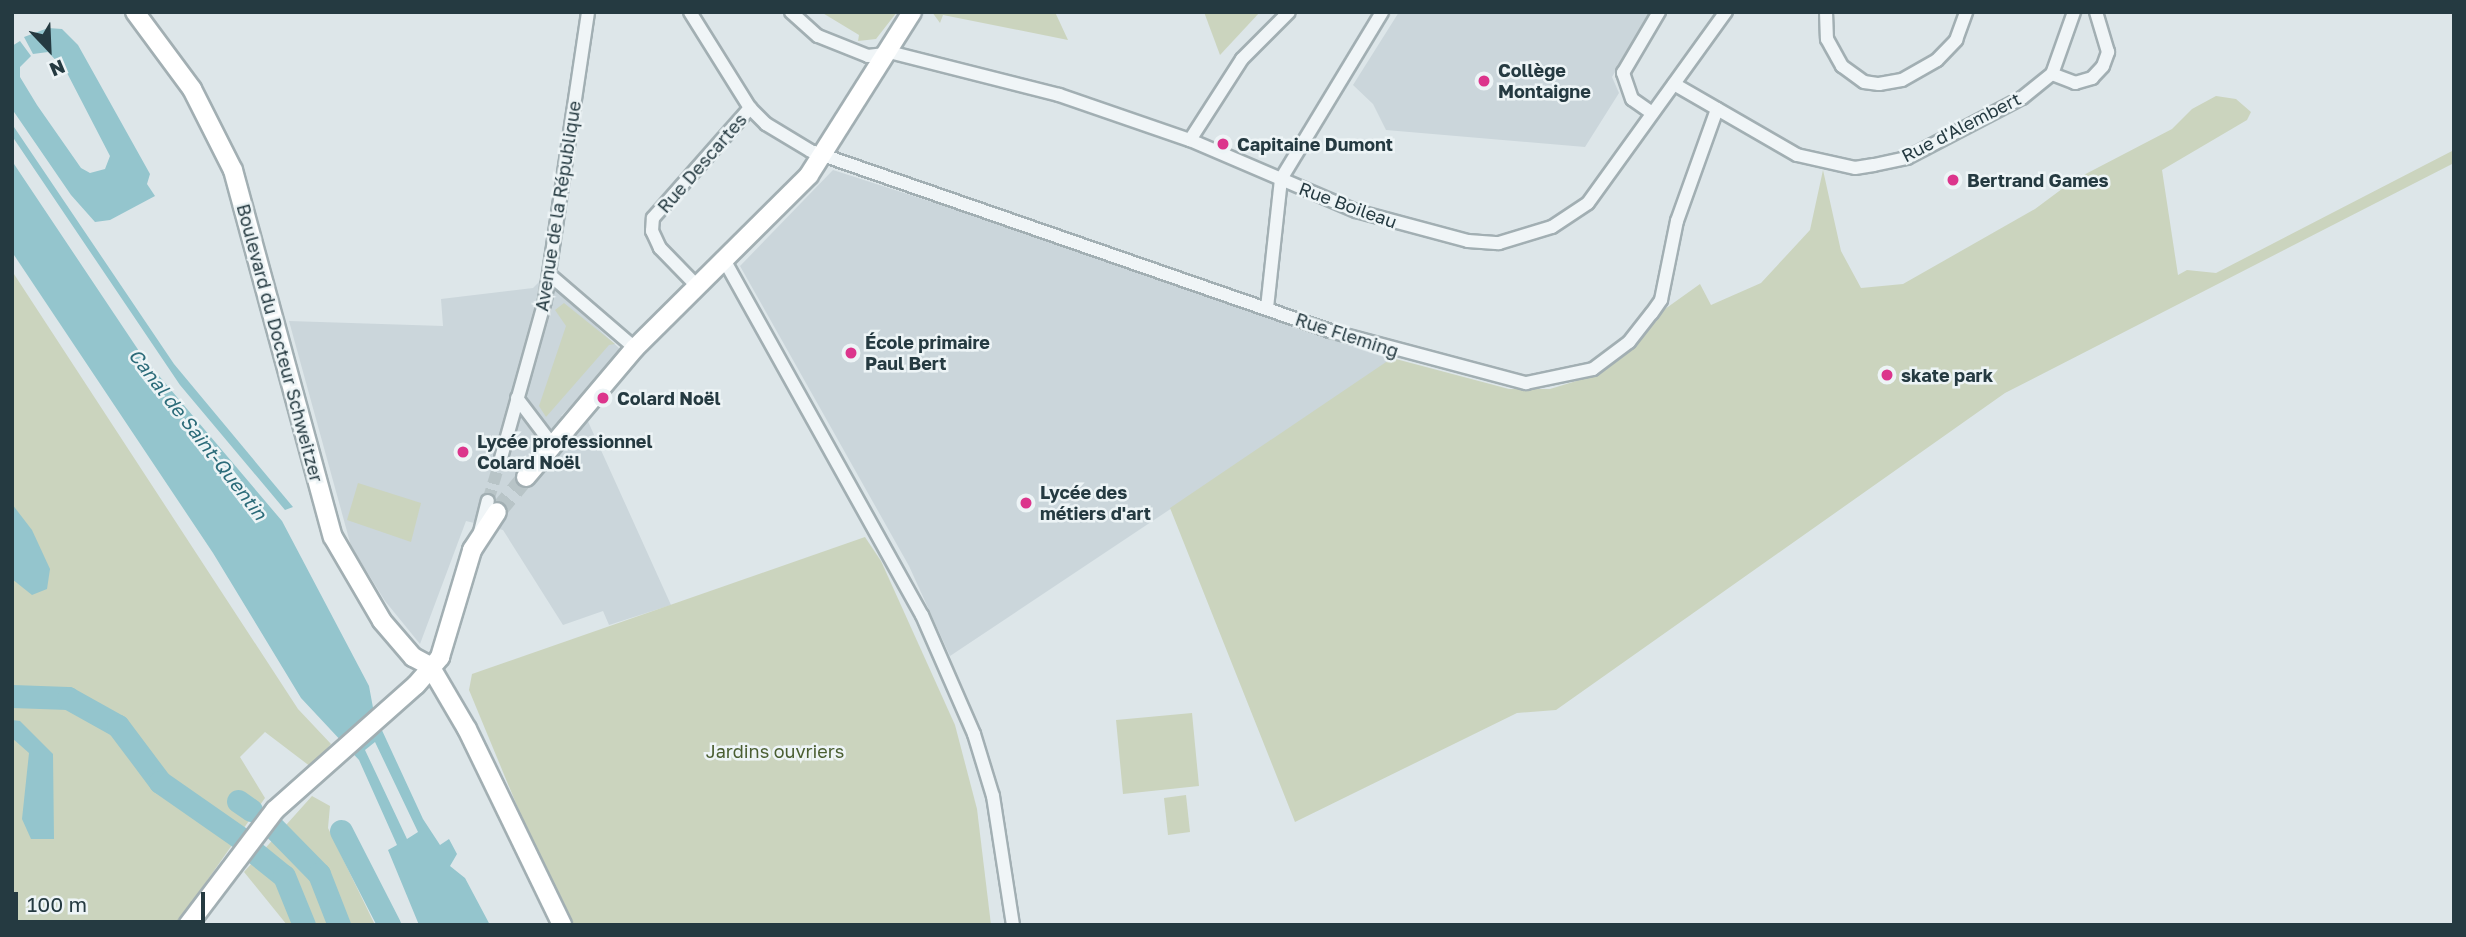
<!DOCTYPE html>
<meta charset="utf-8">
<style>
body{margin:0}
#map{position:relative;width:2466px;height:937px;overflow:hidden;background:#dde6e9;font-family:"Golos Text",sans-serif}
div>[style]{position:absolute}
.built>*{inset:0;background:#cbd6db}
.green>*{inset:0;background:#cbd4be}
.water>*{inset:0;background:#94c5cd}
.river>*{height:23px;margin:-11.5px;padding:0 11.5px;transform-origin:11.5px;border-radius:11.5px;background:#94c5cd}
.street-tunnel>*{height:12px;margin-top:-6px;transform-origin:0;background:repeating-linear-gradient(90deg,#b8c4c7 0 12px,transparent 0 18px)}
.secondary-tunnel>*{height:18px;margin-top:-9px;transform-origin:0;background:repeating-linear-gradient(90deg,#b8c4c7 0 18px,transparent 0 27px)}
.roads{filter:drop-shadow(2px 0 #a2afb3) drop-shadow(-2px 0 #a2afb3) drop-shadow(0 2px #a2afb3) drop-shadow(0 -2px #a2afb3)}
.street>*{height:12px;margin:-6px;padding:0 6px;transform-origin:6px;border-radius:6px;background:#f0f5f7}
.secondary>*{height:18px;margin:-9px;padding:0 9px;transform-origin:9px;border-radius:9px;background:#fff}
.dots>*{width:19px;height:19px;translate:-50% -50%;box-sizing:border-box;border:4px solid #edf4f6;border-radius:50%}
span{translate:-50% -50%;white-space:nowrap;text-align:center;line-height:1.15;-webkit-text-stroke:5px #edf4f6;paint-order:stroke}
.poi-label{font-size:18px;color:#253a41;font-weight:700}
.left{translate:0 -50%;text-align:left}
.street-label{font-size:18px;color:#253a41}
.park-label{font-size:18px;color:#4a5e31}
.water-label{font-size:19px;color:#2b6b79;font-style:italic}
.frame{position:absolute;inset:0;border:14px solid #253a41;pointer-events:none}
.north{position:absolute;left:14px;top:14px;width:70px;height:70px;-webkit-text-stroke:5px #edf4f6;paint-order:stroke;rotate:157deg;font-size:19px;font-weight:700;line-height:28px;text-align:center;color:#253a41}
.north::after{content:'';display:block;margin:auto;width:24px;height:32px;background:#253a41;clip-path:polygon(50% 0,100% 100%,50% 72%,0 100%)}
.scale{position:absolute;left:14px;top:892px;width:191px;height:32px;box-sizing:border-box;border:4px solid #253a41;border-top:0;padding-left:9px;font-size:21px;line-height:24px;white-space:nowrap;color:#253a41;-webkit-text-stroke:5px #edf4f6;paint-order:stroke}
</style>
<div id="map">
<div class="built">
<i style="clip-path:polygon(1399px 12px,1651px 12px,1612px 77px,1619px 93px,1585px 147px,1386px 130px,1373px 104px,1353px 85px)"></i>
<i style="clip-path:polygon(833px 170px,1025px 232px,1394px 360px,950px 656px,909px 566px,740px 266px)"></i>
<i style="clip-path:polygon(544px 277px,623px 352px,561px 416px,586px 417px,671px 605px,609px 625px,603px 611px,563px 625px,503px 530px,466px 521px,420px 644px,385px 601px,351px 546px,289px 321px,443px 326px,441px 299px,533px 288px)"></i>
</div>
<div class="green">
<i style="clip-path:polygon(821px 12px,897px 12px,876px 39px,858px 41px,859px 35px)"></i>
<i style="clip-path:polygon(932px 12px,1055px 12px,1068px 40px,943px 15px,940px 23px)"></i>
<i style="clip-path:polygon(1204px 12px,1260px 12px,1220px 55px)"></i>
<i style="clip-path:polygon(2216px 96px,2236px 99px,2251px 112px,2247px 120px,2162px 170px,2178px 275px,2187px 270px,2216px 273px,2454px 150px,2454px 163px,2005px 393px,1556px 710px,1517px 713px,1295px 822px,1170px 508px,1392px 358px,1509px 389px,1550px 389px,1596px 375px,1638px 343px,1665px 309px,1700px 284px,1711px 305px,1761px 283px,1810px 230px,1823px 170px,1841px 251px,1861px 288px,1903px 284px,2035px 209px,2074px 180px,2172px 129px,2192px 109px)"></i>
<i style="clip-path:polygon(12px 271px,298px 709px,331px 744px,311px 767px,265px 732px,240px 757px,265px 798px,176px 925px,12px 925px)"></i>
<i style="clip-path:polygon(564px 303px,615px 344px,609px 345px,546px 417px,539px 406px,566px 326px,555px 310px)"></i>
<i style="clip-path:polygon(358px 483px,421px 503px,411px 542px,347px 520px)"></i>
<i style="clip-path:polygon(865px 537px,881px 561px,955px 725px,977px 809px,991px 925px,572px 925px,544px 871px,469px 690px,472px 674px)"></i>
<i style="clip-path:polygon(1192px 713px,1199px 786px,1123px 794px,1116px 720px)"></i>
<i style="clip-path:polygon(1186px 795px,1190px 832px,1168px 835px,1164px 798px)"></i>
<i style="clip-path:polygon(312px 796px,330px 806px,328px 828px,375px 925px,287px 925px,244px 872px)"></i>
</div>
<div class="water">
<i style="clip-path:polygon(48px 28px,62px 29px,78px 45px,150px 174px,147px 184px,155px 196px,110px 220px,95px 222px,71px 195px,12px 109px,12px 46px,20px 41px,31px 56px,20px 67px,20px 77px,37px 105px,81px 168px,90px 173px,105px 169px,110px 156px,66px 71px,48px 52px,33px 54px,24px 37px)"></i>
<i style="clip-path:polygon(12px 124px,174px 364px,293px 507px,285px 510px,180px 385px,12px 136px)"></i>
<i style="clip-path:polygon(evenodd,12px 161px,143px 357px,282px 521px,369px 686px,374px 713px,423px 819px,440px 845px,449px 839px,457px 854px,450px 866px,465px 878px,490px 925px,419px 925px,388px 850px,397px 845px,359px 760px,301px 698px,213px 553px,12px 252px,12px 161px,375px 742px,418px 832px,407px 839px,365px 750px,375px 742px)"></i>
<i style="clip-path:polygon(12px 504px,32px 530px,50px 569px,47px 589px,32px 595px,12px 579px)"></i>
<i style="clip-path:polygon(12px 720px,20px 721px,53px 754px,54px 839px,31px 839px,22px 819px,29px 753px,12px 738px)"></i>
</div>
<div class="river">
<i style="left:12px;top:696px;width:56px;rotate:2deg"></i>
<i style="left:68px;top:698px;width:57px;rotate:29.2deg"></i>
<i style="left:118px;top:726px;width:70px;rotate:53.1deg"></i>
<i style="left:160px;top:782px;width:101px;rotate:34.9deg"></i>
<i style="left:238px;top:801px;width:16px;rotate:35deg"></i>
<i style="left:272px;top:826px;width:67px;rotate:45.6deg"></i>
<i style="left:319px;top:874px;width:55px;rotate:68.6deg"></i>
<i style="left:341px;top:831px;width:106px;rotate:62.9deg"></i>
<i style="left:254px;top:852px;width:38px;rotate:39deg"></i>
<i style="left:284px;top:876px;width:53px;rotate:67.8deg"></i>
</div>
<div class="street-tunnel">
<i style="left:488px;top:501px;width:45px;rotate:-73.2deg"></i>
</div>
<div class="secondary-tunnel">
<i style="left:497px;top:512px;width:45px;rotate:-50.4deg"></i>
</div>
<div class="roads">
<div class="street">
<i style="left:690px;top:12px;width:113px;rotate:58deg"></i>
<i style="left:750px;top:108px;width:23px;rotate:45deg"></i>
<i style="left:766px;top:124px;width:52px;rotate:31deg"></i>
<i style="left:811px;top:151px;width:549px;rotate:19.13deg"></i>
<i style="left:1330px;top:331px;width:203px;rotate:14.9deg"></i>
<i style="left:1526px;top:383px;width:68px;rotate:-11.8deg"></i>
<i style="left:1593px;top:369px;width:45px;rotate:-36.9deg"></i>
<i style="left:1629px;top:342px;width:37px;rotate:-52deg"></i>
<i style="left:1652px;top:313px;width:16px;rotate:-55deg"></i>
<i style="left:1661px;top:300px;width:81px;rotate:-78.6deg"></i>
<i style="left:1677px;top:221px;width:119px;rotate:-70.3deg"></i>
<i style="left:791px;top:12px;width:36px;rotate:42deg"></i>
<i style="left:818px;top:36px;width:54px;rotate:21.8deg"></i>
<i style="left:868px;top:56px;width:25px;rotate:-7deg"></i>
<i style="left:893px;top:53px;width:171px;rotate:14.2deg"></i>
<i style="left:1059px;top:95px;width:139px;rotate:19deg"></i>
<i style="left:1190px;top:140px;width:181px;rotate:23.2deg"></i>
<i style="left:1356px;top:211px;width:116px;rotate:15deg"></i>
<i style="left:1468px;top:241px;width:31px;rotate:4deg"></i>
<i style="left:1499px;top:243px;width:55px;rotate:-16.8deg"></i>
<i style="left:1552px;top:227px;width:43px;rotate:-33.7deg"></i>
<i style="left:1588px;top:203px;width:236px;rotate:-54.2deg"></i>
<i style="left:1826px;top:12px;width:27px;rotate:88deg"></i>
<i style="left:1827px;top:39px;width:31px;rotate:61deg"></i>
<i style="left:1842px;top:66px;width:27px;rotate:36deg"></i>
<i style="left:1864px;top:82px;width:15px;rotate:8deg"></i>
<i style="left:1879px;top:84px;width:23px;rotate:-10deg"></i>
<i style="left:1902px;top:80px;width:40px;rotate:-29.7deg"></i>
<i style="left:1937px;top:60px;width:28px;rotate:-46deg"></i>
<i style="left:1956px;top:40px;width:30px;rotate:-70deg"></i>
<i style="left:2052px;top:74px;width:25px;rotate:21deg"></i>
<i style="left:2075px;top:83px;width:18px;rotate:-16deg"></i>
<i style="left:2092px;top:78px;width:16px;rotate:-47deg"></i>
<i style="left:2103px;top:66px;width:15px;rotate:-70deg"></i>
<i style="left:2108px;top:52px;width:42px;rotate:-106.7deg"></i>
<i style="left:1674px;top:84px;width:142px;rotate:30deg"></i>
<i style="left:1797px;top:155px;width:59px;rotate:12.6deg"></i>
<i style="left:1855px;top:168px;width:19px;rotate:-9deg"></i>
<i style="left:1874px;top:165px;width:34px;rotate:-12deg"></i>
<i style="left:1907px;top:158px;width:130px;rotate:-27.6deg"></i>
<i style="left:2022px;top:98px;width:38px;rotate:-39deg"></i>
<i style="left:2052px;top:74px;width:66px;rotate:-70.5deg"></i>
<i style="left:1652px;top:113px;width:24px;rotate:-145deg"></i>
<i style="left:1632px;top:99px;width:28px;rotate:-109deg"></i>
<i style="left:1623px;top:73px;width:71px;rotate:-59.5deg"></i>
<i style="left:1190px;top:140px;width:96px;rotate:-57.3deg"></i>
<i style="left:1242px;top:59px;width:66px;rotate:-45deg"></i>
<i style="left:720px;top:263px;width:7px;rotate:16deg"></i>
<i style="left:727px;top:265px;width:401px;rotate:60.9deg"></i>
<i style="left:922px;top:615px;width:130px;rotate:66.4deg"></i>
<i style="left:974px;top:734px;width:65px;rotate:73deg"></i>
<i style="left:993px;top:796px;width:131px;rotate:81.2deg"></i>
<i style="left:550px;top:275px;width:112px;rotate:40.7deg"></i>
<i style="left:696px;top:285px;width:52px;rotate:-134.2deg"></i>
<i style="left:660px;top:248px;width:19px;rotate:-115deg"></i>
<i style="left:652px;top:231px;width:13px;rotate:-86deg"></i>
<i style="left:653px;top:218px;width:147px;rotate:-48.6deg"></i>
<i style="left:1267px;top:308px;width:130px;rotate:-83.8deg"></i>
<i style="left:1281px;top:179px;width:195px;rotate:-58.8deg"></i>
<i style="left:517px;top:398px;width:56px;rotate:52.9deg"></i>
<i style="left:501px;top:458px;width:164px;rotate:-74.4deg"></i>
<i style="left:545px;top:300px;width:291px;rotate:-81.5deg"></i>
<i style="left:480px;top:532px;width:32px;rotate:-76deg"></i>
</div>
<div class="secondary">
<i style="left:135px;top:12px;width:96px;rotate:53.5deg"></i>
<i style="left:192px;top:89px;width:91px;rotate:63.2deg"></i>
<i style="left:233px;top:170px;width:380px;rotate:74.8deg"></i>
<i style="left:333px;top:537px;width:97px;rotate:59.7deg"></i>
<i style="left:382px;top:621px;width:48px;rotate:49.3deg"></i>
<i style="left:413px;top:657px;width:19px;rotate:28deg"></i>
<i style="left:526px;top:477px;width:169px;rotate:-49.8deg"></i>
<i style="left:635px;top:348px;width:245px;rotate:-44.8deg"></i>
<i style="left:809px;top:175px;width:193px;rotate:-57.7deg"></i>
<i style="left:430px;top:666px;width:73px;rotate:59.6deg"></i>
<i style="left:467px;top:729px;width:218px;rotate:64.1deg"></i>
<i style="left:188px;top:925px;width:144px;rotate:-52.9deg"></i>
<i style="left:275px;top:810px;width:188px;rotate:-41.6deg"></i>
<i style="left:416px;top:685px;width:37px;rotate:-49deg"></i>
<i style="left:440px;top:657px;width:112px;rotate:-73.3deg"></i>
<i style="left:472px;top:550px;width:45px;rotate:-56.7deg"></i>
</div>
</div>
<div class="dots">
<i style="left:1484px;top:81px;background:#dc358c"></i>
<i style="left:1223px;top:144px;background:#dc358c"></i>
<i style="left:1953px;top:180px;background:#dc358c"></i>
<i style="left:851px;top:353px;background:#dc358c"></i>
<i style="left:1887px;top:375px;background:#dc358c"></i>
<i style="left:603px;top:398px;background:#dc358c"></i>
<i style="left:463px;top:452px;background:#dc358c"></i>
<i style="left:1026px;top:503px;background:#dc358c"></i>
</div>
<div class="poi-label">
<span class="left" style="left:1498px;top:81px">Collège<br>Montaigne</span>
<span class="left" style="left:1237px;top:144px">Capitaine Dumont</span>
<span class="left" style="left:1967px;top:180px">Bertrand Games</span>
<span class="left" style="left:865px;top:353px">École primaire<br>Paul Bert</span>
<span class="left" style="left:1901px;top:375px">skate park</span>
<span class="left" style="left:617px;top:398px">Colard Noël</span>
<span class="left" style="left:477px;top:452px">Lycée professionnel<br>Colard Noël</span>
<span class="left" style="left:1040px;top:503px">Lycée des<br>métiers d'art</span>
</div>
<div class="street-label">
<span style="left:1961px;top:127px;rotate:-27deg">Rue d'Alembert</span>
<span style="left:702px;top:163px;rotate:-49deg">Rue Descartes</span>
<span style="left:1348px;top:205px;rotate:20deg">Rue Boileau</span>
<span style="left:558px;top:206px;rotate:-81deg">Avenue de la République</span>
<span style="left:1347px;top:335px;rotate:18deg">Rue Fleming</span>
<span style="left:280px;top:343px;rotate:75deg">Boulevard du Docteur Schweitzer</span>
</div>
<div class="park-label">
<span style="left:775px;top:751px">Jardins ouvriers</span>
</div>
<div class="water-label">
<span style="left:198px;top:434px;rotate:52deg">Canal de Saint-Quentin</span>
</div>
<div class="frame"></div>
<div class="north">N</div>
<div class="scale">100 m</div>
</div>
